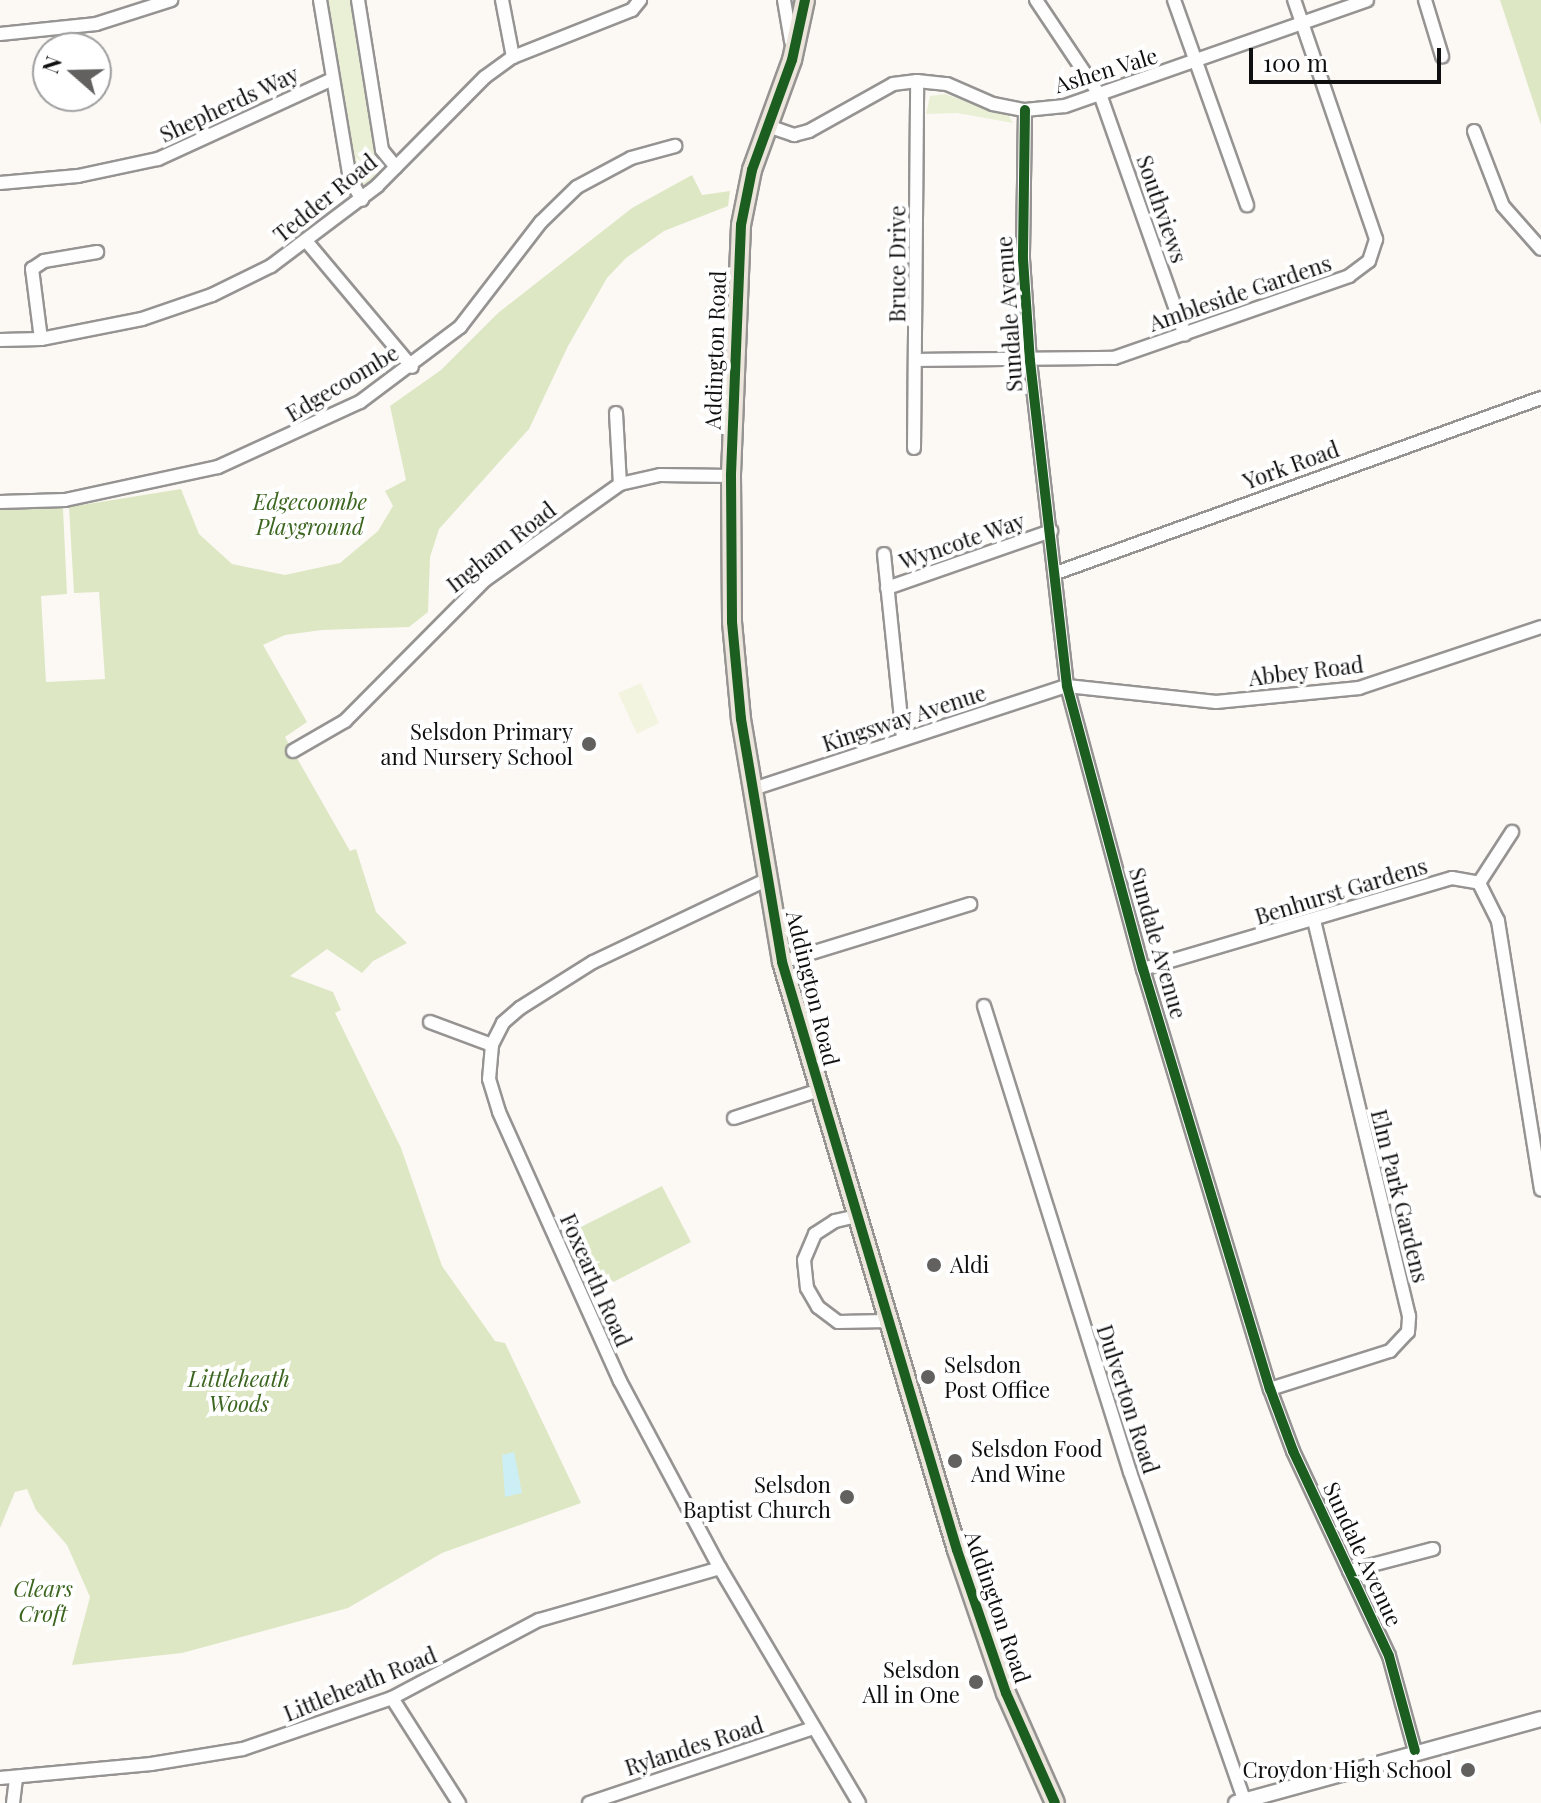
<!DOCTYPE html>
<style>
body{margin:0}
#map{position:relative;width:1541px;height:1803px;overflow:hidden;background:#fcf9f5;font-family:"Playfair Display",serif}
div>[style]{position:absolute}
.green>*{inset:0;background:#eaf0d6}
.forest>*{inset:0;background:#dde7c4}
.pitch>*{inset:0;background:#f3f4df}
.water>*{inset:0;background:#cceef5}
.roads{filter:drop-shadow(2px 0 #969493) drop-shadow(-2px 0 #969493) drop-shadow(0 2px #969493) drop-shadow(0 -2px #969493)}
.minor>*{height:12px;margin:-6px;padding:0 6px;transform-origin:6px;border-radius:6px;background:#fffefe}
.tertiary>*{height:14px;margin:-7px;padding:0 7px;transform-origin:7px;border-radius:7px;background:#fffefe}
.primary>*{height:18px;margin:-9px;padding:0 9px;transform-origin:9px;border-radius:9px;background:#ece5db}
.cycleway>*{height:10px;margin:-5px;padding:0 5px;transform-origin:5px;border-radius:5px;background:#1b5e20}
.dots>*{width:22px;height:22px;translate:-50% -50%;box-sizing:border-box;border:4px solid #fff;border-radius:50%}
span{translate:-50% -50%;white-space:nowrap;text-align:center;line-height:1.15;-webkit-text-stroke:8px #fff;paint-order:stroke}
.street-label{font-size:22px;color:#0f0f0f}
.park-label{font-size:22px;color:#3c6620;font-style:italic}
.poi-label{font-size:22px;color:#0f0f0f}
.right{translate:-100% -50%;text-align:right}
.left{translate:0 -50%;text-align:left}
.north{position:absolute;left:32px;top:32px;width:80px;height:80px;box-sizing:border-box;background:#fff;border:2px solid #9f9f9f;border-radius:50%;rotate:290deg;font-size:22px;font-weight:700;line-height:32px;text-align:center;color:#0f0f0f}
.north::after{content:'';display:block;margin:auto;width:28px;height:36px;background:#626160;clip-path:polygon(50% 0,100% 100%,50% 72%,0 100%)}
.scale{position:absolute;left:1249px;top:48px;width:192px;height:36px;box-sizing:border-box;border:4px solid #0f0f0f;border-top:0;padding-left:10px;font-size:24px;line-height:28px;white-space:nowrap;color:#0f0f0f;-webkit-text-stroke:6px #fff;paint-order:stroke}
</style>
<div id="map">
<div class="green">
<i style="clip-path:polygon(324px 0,350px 0,376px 164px,375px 176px,365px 185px,357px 181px)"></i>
<i style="clip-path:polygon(945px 94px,1009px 116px,1013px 123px,957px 113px,926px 114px,930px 96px)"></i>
</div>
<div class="forest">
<i style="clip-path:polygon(1500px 0,1541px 0,1541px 125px)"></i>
<i style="clip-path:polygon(692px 175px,702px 195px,730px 191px,728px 206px,664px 231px,626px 258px,607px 278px,568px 346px,529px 429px,439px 529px,430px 557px,428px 612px,409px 627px,322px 630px,285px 635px,263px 645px,307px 722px,285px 737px,350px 851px,356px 849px,376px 912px,407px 943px,373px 961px,362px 973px,327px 949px,290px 976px,333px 992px,341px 1010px,335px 1013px,401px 1148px,442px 1266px,495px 1341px,505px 1343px,581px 1503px,442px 1553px,348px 1608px,182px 1653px,72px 1665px,90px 1597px,67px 1545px,36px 1510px,27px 1489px,15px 1492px,0 1528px,0 510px,63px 508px,67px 594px,41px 596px,46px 682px,105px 679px,99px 592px,74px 593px,69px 507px,181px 489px,199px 534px,232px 564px,285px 575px,340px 563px,378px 531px,393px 506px,385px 491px,406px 480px,390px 406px,441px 370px,498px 313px,632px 208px)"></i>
<i style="clip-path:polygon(662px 1186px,691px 1242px,592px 1293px,565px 1235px)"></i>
</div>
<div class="pitch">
<i style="clip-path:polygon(641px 683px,659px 723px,637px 734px,618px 693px)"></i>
</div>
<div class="water">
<i style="clip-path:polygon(514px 1452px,522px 1493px,505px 1497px,502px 1455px)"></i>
</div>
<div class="roads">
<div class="minor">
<i style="left:320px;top:0;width:181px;rotate:80.5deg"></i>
<i style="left:350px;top:179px;width:24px;rotate:60deg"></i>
<i style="left:358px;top:0;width:152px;rotate:80.9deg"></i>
<i style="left:382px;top:150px;width:22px;rotate:51deg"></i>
<i style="left:502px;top:0;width:58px;rotate:79.1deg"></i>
<i style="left:784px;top:0;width:42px;rotate:80.3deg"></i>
<i style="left:1036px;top:0;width:117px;rotate:56.2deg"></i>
<i style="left:1101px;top:97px;width:252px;rotate:70.6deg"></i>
<i style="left:1174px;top:0;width:218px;rotate:70.4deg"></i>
<i style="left:1425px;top:0;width:59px;rotate:73.1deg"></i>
<i style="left:0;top:34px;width:97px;rotate:-5.9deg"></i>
<i style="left:96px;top:24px;width:79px;rotate:-17.7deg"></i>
<i style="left:1025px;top:110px;width:149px;rotate:90.8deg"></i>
<i style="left:1023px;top:259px;width:102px;rotate:86.1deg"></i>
<i style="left:1030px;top:361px;width:327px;rotate:83.5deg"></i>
<i style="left:1067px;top:686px;width:293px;rotate:75deg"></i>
<i style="left:1143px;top:969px;width:439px;rotate:73.2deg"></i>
<i style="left:1270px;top:1389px;width:66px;rotate:69.6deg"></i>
<i style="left:1293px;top:1451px;width:226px;rotate:64.9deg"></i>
<i style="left:1389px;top:1656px;width:98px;rotate:74.7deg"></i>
<i style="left:768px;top:126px;width:28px;rotate:19deg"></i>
<i style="left:794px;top:135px;width:16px;rotate:-15deg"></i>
<i style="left:809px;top:131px;width:96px;rotate:-29.2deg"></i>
<i style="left:893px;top:84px;width:24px;rotate:-7deg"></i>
<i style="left:917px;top:81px;width:30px;rotate:6deg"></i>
<i style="left:947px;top:84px;width:50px;rotate:23.5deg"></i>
<i style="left:993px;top:104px;width:33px;rotate:11deg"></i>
<i style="left:1025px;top:110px;width:40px;rotate:-5.7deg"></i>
<i style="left:1065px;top:106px;width:320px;rotate:-19.3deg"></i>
<i style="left:1474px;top:131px;width:80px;rotate:68.9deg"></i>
<i style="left:1503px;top:206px;width:57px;rotate:48.5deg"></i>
<i style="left:0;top:183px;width:78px;rotate:-5.1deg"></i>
<i style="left:78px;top:176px;width:82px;rotate:-12deg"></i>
<i style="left:158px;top:159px;width:192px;rotate:-24.6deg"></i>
<i style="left:307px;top:242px;width:163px;rotate:50deg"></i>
<i style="left:41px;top:339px;width:71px;rotate:-97.3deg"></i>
<i style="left:32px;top:269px;width:14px;rotate:-34deg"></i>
<i style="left:44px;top:261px;width:54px;rotate:-9.6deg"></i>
<i style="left:0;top:340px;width:41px;rotate:-1.4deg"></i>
<i style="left:41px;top:339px;width:103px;rotate:-11.2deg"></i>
<i style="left:142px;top:319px;width:74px;rotate:-18.9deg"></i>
<i style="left:212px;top:295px;width:66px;rotate:-26.2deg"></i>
<i style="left:271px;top:266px;width:133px;rotate:-37deg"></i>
<i style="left:377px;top:186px;width:153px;rotate:-45.3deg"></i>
<i style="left:485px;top:77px;width:34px;rotate:-36deg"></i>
<i style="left:513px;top:57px;width:128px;rotate:-21.6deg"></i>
<i style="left:632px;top:10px;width:13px;rotate:-51deg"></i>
<i style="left:917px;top:360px;width:197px;rotate:-0.6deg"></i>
<i style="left:1114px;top:358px;width:249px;rotate:-19.2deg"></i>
<i style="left:1349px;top:276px;width:25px;rotate:-37deg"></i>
<i style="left:1369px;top:261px;width:23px;rotate:-72deg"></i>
<i style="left:1376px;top:239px;width:253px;rotate:-108.9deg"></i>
<i style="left:616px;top:413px;width:71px;rotate:86.8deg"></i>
<i style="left:914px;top:448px;width:367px;rotate:-89.5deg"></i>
<i style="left:0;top:502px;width:65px;rotate:-1.8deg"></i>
<i style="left:65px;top:500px;width:157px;rotate:-12.2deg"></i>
<i style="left:218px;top:467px;width:156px;rotate:-24.6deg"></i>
<i style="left:360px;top:402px;width:125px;rotate:-36.9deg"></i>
<i style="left:460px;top:327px;width:133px;rotate:-52.4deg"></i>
<i style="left:541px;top:222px;width:50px;rotate:-44.2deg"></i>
<i style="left:577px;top:187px;width:61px;rotate:-28.2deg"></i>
<i style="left:631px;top:158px;width:46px;rotate:-15.3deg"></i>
<i style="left:884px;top:554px;width:186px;rotate:84.1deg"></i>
<i style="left:1056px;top:573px;width:516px;rotate:-19.84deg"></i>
<i style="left:887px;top:588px;width:174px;rotate:-19.2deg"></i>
<i style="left:293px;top:751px;width:60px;rotate:-30deg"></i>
<i style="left:345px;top:721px;width:199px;rotate:-45.2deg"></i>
<i style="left:485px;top:580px;width:166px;rotate:-35.4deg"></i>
<i style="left:620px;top:484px;width:41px;rotate:-12.7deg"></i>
<i style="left:660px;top:475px;width:71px;rotate:0.8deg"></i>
<i style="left:753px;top:789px;width:330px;rotate:-18.2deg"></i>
<i style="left:1067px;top:686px;width:150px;rotate:6.1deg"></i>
<i style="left:1216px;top:702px;width:144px;rotate:-5.6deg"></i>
<i style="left:1359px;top:688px;width:192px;rotate:-18.5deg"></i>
<i style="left:766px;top:880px;width:191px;rotate:154.6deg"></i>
<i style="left:593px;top:962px;width:86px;rotate:147.8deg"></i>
<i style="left:520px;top:1008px;width:23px;rotate:139deg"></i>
<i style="left:503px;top:1023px;width:25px;rotate:117deg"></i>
<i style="left:492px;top:1045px;width:34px;rotate:95deg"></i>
<i style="left:489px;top:1079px;width:34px;rotate:73deg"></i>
<i style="left:499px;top:1112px;width:295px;rotate:65.8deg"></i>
<i style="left:620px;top:1381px;width:212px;rotate:61.9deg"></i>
<i style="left:720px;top:1568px;width:273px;rotate:59.4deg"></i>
<i style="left:1479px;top:883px;width:61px;rotate:-57.1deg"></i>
<i style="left:782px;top:962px;width:197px;rotate:-17.1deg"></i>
<i style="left:1143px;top:969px;width:322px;rotate:-16.4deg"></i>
<i style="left:1452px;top:878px;width:27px;rotate:10deg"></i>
<i style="left:1479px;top:883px;width:42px;rotate:63.4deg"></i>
<i style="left:1498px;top:921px;width:272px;rotate:80.9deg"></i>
<i style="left:984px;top:1006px;width:488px;rotate:72.6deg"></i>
<i style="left:1130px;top:1472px;width:347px;rotate:70.8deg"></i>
<i style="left:430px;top:1022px;width:66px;rotate:20.4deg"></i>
<i style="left:734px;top:1118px;width:89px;rotate:-18.2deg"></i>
<i style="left:857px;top:1216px;width:23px;rotate:167deg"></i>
<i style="left:835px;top:1221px;width:24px;rotate:147deg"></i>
<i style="left:815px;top:1234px;width:28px;rotate:113deg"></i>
<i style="left:804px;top:1260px;width:28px;rotate:84deg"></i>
<i style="left:807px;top:1288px;width:22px;rotate:60deg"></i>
<i style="left:818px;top:1307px;width:25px;rotate:37deg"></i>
<i style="left:838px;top:1322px;width:49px;rotate:-1.2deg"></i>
<i style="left:1270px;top:1389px;width:126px;rotate:-17.6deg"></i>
<i style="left:1390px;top:1351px;width:26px;rotate:-47deg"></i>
<i style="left:1408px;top:1332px;width:16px;rotate:-86deg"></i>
<i style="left:1409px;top:1316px;width:406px;rotate:-103.5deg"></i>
<i style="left:1349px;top:1571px;width:87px;rotate:-14.7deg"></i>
<i style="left:392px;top:1698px;width:125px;rotate:57.5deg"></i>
<i style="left:0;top:1778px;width:152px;rotate:-5.3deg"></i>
<i style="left:151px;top:1764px;width:93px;rotate:-9.3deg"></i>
<i style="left:243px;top:1749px;width:157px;rotate:-18.9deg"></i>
<i style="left:392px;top:1698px;width:166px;rotate:-28deg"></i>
<i style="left:539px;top:1620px;width:188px;rotate:-16deg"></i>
<i style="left:13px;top:1803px;width:26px;rotate:-83deg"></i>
<i style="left:589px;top:1803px;width:236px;rotate:-18.5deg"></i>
</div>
<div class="tertiary">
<i style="left:1236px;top:1803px;width:316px;rotate:-15.4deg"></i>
</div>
<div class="primary">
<i style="left:805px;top:0;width:61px;rotate:102.2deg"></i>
<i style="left:792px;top:60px;width:117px;rotate:110deg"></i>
<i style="left:752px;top:170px;width:56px;rotate:101.3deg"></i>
<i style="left:741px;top:225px;width:251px;rotate:92.3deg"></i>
<i style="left:731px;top:476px;width:146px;rotate:89.6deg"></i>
<i style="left:732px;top:622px;width:97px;rotate:84.7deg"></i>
<i style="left:741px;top:719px;width:246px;rotate:80.4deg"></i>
<i style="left:782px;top:962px;width:613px;rotate:73.43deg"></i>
<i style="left:957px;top:1550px;width:151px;rotate:71.1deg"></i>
<i style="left:1006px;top:1693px;width:120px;rotate:66deg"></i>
</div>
</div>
<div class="cycleway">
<i style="left:805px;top:0;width:61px;rotate:102.2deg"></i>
<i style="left:792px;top:60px;width:117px;rotate:110deg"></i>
<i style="left:752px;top:170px;width:56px;rotate:101.3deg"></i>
<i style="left:741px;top:225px;width:251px;rotate:92.3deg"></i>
<i style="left:731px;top:476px;width:146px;rotate:89.6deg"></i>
<i style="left:732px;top:622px;width:97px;rotate:84.7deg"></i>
<i style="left:741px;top:719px;width:246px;rotate:80.4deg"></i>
<i style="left:782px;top:962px;width:613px;rotate:73.43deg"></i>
<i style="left:957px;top:1550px;width:151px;rotate:71.1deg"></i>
<i style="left:1006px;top:1693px;width:120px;rotate:66deg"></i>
<i style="left:1025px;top:110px;width:149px;rotate:90.8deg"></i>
<i style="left:1023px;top:259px;width:102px;rotate:86.1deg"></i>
<i style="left:1030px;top:361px;width:327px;rotate:83.5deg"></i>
<i style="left:1067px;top:686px;width:293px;rotate:75deg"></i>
<i style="left:1143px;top:969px;width:439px;rotate:73.2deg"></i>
<i style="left:1270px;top:1389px;width:66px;rotate:69.6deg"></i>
<i style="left:1293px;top:1451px;width:226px;rotate:64.9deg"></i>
<i style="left:1389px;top:1656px;width:98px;rotate:74.7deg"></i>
</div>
<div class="dots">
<i style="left:589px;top:744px;background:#626160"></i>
<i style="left:934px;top:1265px;background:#626160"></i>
<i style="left:928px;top:1377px;background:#626160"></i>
<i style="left:955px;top:1461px;background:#626160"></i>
<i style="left:847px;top:1497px;background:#626160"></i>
<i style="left:976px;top:1682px;background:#626160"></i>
<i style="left:1468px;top:1770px;background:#626160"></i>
</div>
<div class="street-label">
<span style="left:1106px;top:70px;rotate:-17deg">Ashen Vale</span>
<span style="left:229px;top:104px;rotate:-25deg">Shepherds Way</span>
<span style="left:325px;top:198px;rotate:-39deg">Tedder Road</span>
<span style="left:1162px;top:209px;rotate:71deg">Southviews</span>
<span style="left:897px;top:264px;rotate:-90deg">Bruce Drive</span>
<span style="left:1240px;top:293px;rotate:-19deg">Ambleside Gardens</span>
<span style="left:1009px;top:314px;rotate:-94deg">Sundale Avenue</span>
<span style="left:715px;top:350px;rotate:-88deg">Addington Road</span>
<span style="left:342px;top:383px;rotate:-31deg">Edgecoombe</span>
<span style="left:1291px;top:465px;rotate:-20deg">York Road</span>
<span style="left:962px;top:541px;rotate:-19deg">Wyncote Way</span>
<span style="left:501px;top:547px;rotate:-38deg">Ingham Road</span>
<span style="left:1306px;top:671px;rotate:-7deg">Abbey Road</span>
<span style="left:904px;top:718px;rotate:-18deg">Kingsway Avenue</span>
<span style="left:1341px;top:891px;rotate:-17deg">Benhurst Gardens</span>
<span style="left:1158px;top:943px;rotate:74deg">Sundale Avenue</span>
<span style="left:813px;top:988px;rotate:76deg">Addington Road</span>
<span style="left:1400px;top:1196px;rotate:76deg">Elm Park Gardens</span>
<span style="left:596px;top:1280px;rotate:66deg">Foxearth Road</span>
<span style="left:1128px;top:1399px;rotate:72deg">Dulverton Road</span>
<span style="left:1363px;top:1554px;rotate:65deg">Sundale Avenue</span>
<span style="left:998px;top:1607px;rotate:71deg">Addington Road</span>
<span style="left:360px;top:1684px;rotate:-22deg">Littleheath Road</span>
<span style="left:694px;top:1746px;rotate:-18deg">Rylandes Road</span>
</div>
<div class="park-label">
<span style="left:310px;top:514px">Edgecoombe<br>Playground</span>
<span style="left:239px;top:1391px">Littleheath<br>Woods</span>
<span style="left:43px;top:1601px">Clears<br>Croft</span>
</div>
<div class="poi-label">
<span class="right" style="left:573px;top:744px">Selsdon Primary<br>and Nursery School</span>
<span class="left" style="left:950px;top:1265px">Aldi</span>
<span class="left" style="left:944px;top:1377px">Selsdon<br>Post Office</span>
<span class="left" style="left:971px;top:1461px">Selsdon Food<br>And Wine</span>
<span class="right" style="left:831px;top:1497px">Selsdon<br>Baptist Church</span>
<span class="right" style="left:960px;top:1682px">Selsdon<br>All in One</span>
<span class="right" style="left:1452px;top:1770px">Croydon High School</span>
</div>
<div class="north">N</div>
<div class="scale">100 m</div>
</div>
